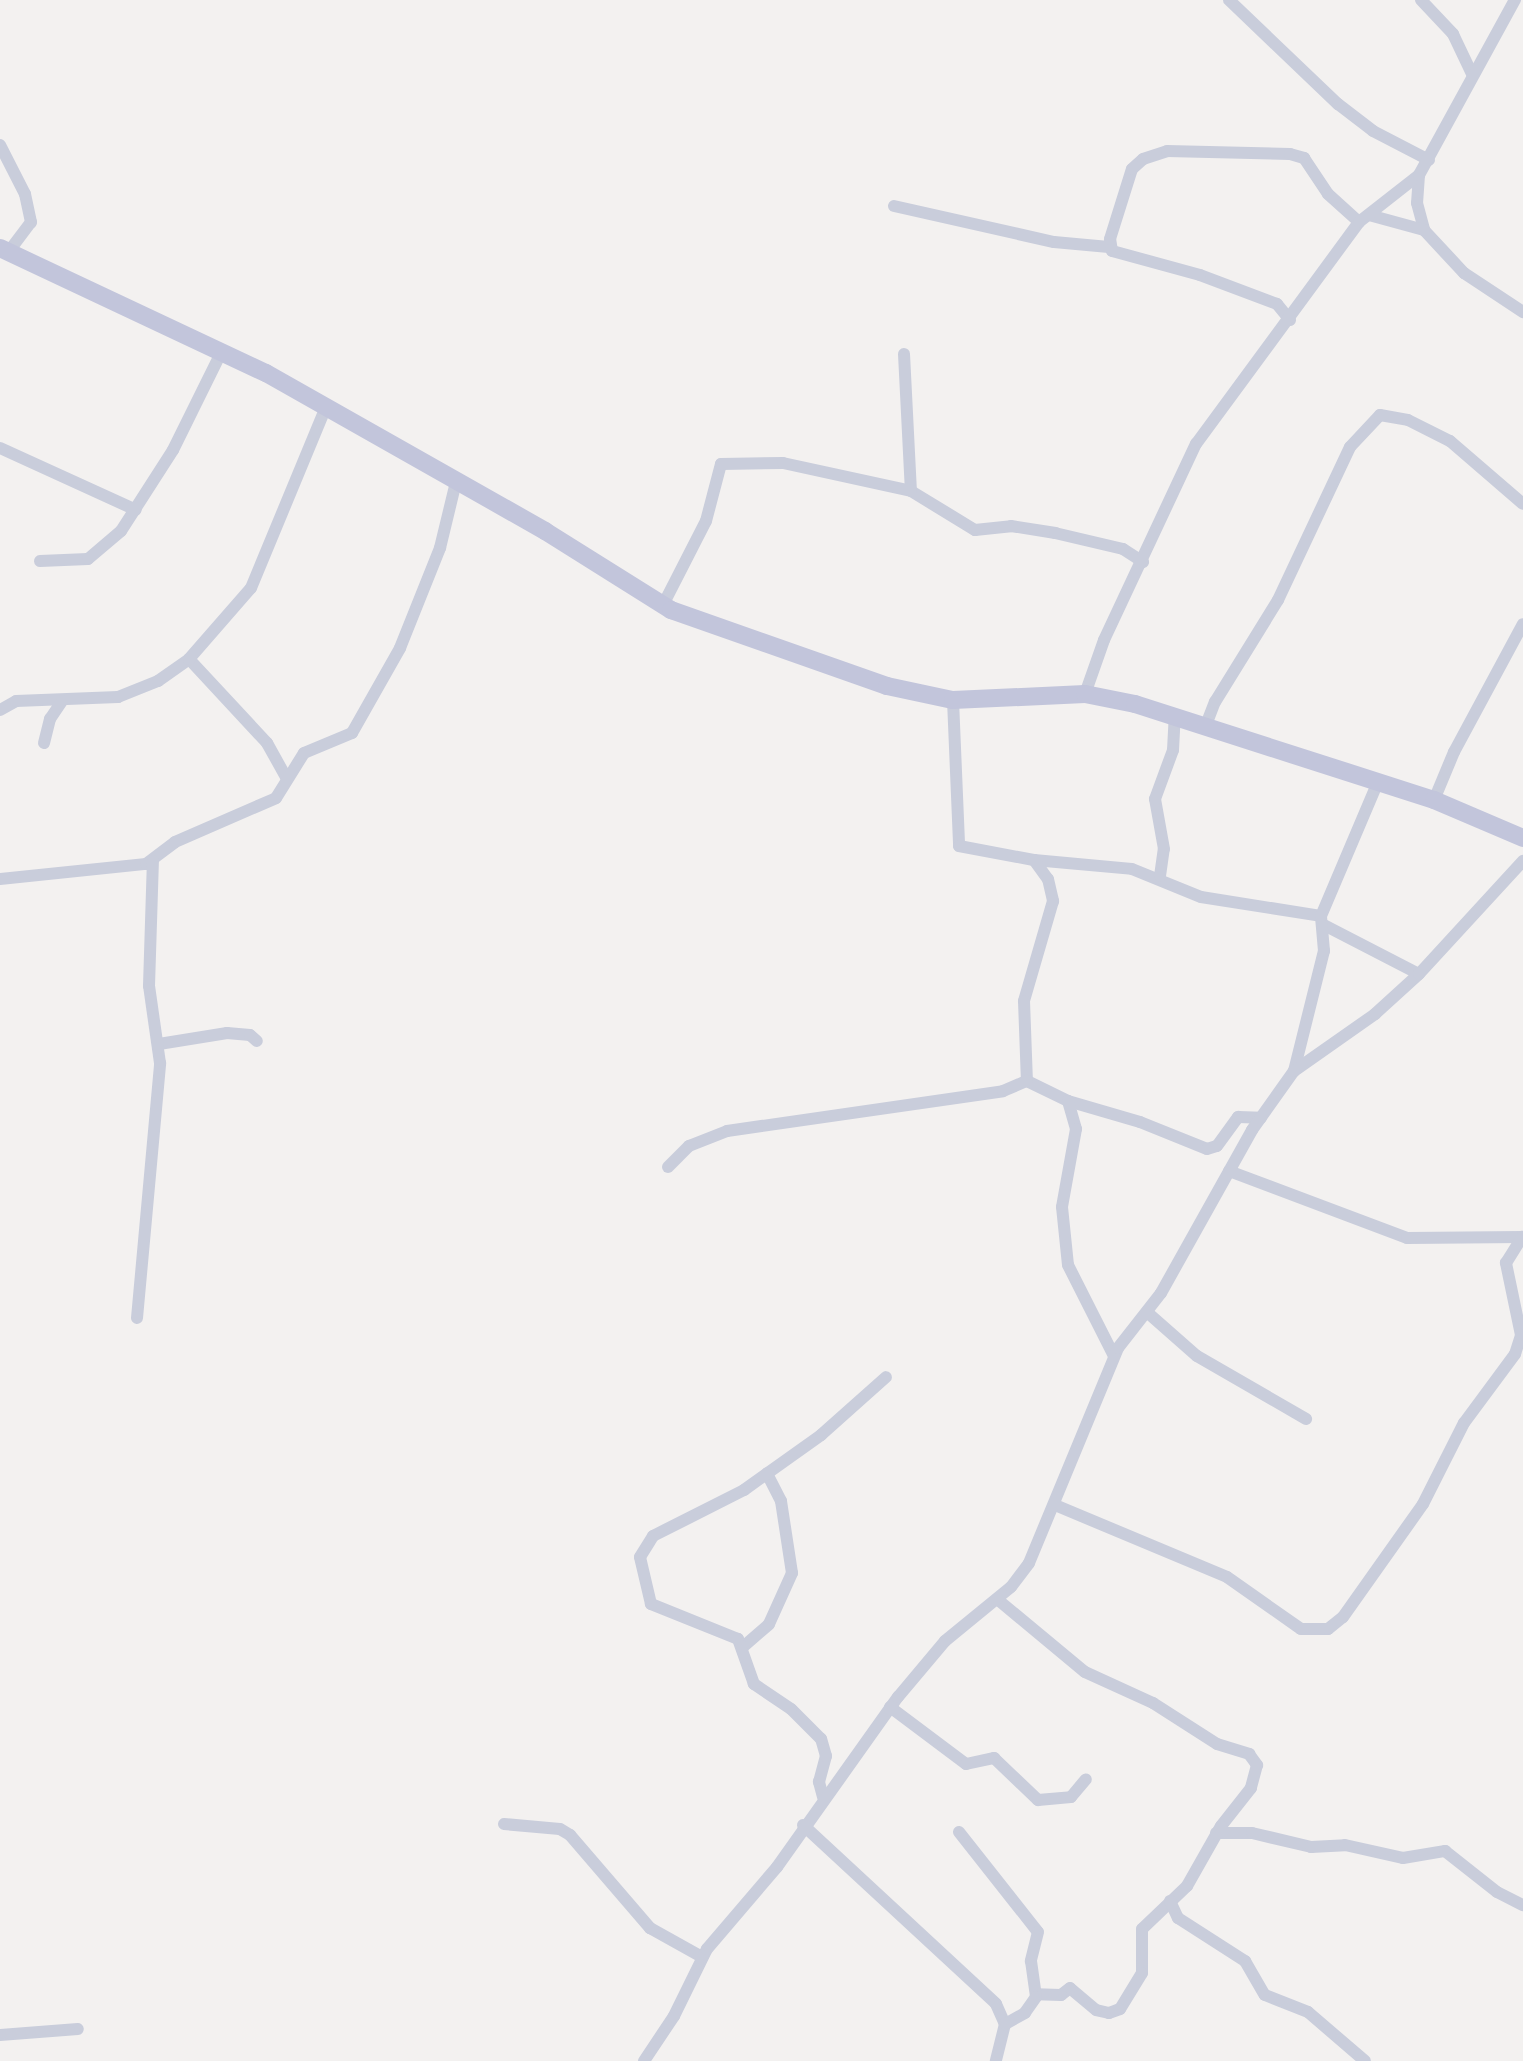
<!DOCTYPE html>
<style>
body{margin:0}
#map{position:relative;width:1523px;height:2061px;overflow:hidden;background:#f3f1f0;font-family:"Titillium Web",sans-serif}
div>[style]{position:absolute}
.street>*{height:12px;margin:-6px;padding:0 6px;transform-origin:6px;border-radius:6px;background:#c9cddb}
.secondary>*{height:18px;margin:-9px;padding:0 9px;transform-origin:9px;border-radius:9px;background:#c2c5db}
span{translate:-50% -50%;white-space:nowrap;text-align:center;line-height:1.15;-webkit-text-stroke:8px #fff;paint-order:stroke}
</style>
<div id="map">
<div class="street">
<i style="left:1229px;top:0;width:151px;rotate:43.7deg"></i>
<i style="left:1338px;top:104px;width:44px;rotate:37.6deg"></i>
<i style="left:1373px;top:131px;width:63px;rotate:27.4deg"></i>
<i style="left:1421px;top:0;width:47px;rotate:46.7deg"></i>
<i style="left:1453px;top:34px;width:44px;rotate:64.6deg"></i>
<i style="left:0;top:145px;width:55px;rotate:63deg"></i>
<i style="left:25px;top:194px;width:29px;rotate:78deg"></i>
<i style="left:31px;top:222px;width:38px;rotate:127deg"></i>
<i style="left:1419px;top:175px;width:28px;rotate:94deg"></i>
<i style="left:1417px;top:203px;width:28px;rotate:75deg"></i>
<i style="left:1424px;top:230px;width:59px;rotate:47.1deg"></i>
<i style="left:1464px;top:273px;width:71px;rotate:33.5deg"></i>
<i style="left:894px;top:206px;width:164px;rotate:12.7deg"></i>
<i style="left:1054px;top:242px;width:55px;rotate:5.2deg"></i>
<i style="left:1369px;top:215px;width:57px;rotate:15.3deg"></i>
<i style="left:1290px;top:320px;width:21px;rotate:-129deg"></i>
<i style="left:1277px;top:304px;width:82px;rotate:-159.4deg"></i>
<i style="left:1200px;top:275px;width:91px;rotate:-164.7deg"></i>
<i style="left:1112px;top:251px;width:12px;rotate:-99deg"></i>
<i style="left:1110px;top:239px;width:73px;rotate:-72.6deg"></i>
<i style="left:1132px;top:169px;width:15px;rotate:-42deg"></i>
<i style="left:1143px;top:159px;width:25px;rotate:-18deg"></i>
<i style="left:1167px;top:151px;width:123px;rotate:1.4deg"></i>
<i style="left:1290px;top:154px;width:15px;rotate:16deg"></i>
<i style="left:1304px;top:158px;width:43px;rotate:56.3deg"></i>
<i style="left:1328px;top:194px;width:42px;rotate:42.1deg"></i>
<i style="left:904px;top:354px;width:137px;rotate:87.1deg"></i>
<i style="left:911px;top:491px;width:75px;rotate:31.4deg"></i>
<i style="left:975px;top:530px;width:36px;rotate:-6deg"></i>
<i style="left:1011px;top:526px;width:45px;rotate:9deg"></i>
<i style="left:1055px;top:533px;width:70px;rotate:13.2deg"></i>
<i style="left:1123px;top:549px;width:24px;rotate:33deg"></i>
<i style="left:0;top:448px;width:149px;rotate:24.5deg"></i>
<i style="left:40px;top:561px;width:48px;rotate:-2.4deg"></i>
<i style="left:88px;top:559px;width:43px;rotate:-40.3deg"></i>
<i style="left:121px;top:531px;width:96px;rotate:-57.3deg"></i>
<i style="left:173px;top:450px;width:110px;rotate:-63.7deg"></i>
<i style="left:663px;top:605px;width:94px;rotate:-62.9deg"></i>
<i style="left:706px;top:521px;width:59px;rotate:-75.3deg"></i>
<i style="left:721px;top:464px;width:62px;rotate:-0.9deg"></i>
<i style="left:783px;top:463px;width:131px;rotate:12.3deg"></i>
<i style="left:189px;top:659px;width:115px;rotate:47.1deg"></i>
<i style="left:267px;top:743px;width:41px;rotate:60.9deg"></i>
<i style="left:1085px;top:694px;width:57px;rotate:-70.6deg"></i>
<i style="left:1104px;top:640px;width:217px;rotate:-64.9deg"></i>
<i style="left:1196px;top:444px;width:275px;rotate:-53.7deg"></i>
<i style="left:1359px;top:222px;width:76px;rotate:-38.1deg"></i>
<i style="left:1419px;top:175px;width:200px;rotate:-61.3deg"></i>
<i style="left:953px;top:700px;width:146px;rotate:87.6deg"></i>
<i style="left:959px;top:846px;width:76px;rotate:10.6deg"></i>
<i style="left:1034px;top:860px;width:98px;rotate:5.2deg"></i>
<i style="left:1132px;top:869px;width:74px;rotate:22.1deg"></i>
<i style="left:1201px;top:897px;width:121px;rotate:9deg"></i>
<i style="left:0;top:710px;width:18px;rotate:-29deg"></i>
<i style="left:16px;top:701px;width:102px;rotate:-2.2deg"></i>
<i style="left:118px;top:697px;width:43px;rotate:-21.8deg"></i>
<i style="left:158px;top:681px;width:38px;rotate:-35deg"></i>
<i style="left:189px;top:659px;width:94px;rotate:-48.9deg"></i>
<i style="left:251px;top:588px;width:196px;rotate:-67.5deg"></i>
<i style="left:1206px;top:725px;width:25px;rotate:-69deg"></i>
<i style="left:1215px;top:702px;width:120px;rotate:-58.3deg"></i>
<i style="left:1278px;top:600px;width:169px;rotate:-64.8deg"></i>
<i style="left:1350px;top:447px;width:44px;rotate:-46.8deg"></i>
<i style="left:1380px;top:415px;width:28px;rotate:10deg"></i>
<i style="left:1408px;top:420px;width:47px;rotate:26.6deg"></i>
<i style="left:1450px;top:441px;width:96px;rotate:40.8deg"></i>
<i style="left:44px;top:743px;width:25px;rotate:-76deg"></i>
<i style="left:50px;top:719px;width:22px;rotate:-56deg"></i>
<i style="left:1434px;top:800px;width:52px;rotate:-67.4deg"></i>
<i style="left:1454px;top:752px;width:145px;rotate:-61.7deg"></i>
<i style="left:1034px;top:860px;width:24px;rotate:54deg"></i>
<i style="left:1048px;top:879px;width:23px;rotate:77deg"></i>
<i style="left:1053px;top:901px;width:104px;rotate:106.2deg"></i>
<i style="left:1024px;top:1001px;width:80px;rotate:87.9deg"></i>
<i style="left:1027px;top:1081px;width:46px;rotate:26deg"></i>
<i style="left:1068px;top:1101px;width:75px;rotate:16.3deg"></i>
<i style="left:1140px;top:1122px;width:72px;rotate:21.9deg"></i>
<i style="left:1207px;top:1149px;width:10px;rotate:-17deg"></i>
<i style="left:1217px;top:1146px;width:36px;rotate:-54deg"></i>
<i style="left:1238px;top:1117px;width:23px;rotate:2deg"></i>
<i style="left:1160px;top:876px;width:27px;rotate:-82deg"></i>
<i style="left:1164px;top:849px;width:51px;rotate:-100.2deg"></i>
<i style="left:1155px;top:799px;width:52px;rotate:-69.8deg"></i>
<i style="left:1173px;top:750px;width:34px;rotate:-87deg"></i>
<i style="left:0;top:879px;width:147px;rotate:-5.9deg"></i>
<i style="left:146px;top:864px;width:36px;rotate:-37deg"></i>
<i style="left:175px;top:842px;width:110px;rotate:-23.5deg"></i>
<i style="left:276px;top:798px;width:53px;rotate:-58.1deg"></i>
<i style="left:304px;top:753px;width:52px;rotate:-22.6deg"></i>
<i style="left:352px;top:733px;width:98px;rotate:-60.5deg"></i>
<i style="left:400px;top:648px;width:108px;rotate:-68.2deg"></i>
<i style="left:440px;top:548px;width:68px;rotate:-76.4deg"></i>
<i style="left:1322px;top:924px;width:109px;rotate:27.3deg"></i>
<i style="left:159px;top:1044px;width:69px;rotate:-9.2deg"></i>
<i style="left:227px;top:1033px;width:23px;rotate:5deg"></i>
<i style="left:250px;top:1035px;width:9px;rotate:41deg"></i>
<i style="left:1294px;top:1071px;width:124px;rotate:-76deg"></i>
<i style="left:1324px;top:951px;width:35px;rotate:-95deg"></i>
<i style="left:1321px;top:916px;width:146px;rotate:-67deg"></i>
<i style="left:1068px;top:1101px;width:29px;rotate:74deg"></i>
<i style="left:1076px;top:1129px;width:79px;rotate:100.2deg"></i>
<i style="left:1062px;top:1207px;width:58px;rotate:84.1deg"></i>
<i style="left:1068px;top:1265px;width:102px;rotate:63.2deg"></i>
<i style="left:668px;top:1167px;width:30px;rotate:-45deg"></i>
<i style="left:689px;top:1146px;width:41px;rotate:-21.5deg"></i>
<i style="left:727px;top:1131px;width:279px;rotate:-8.2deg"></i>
<i style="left:1003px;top:1091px;width:26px;rotate:-23deg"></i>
<i style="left:1229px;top:1171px;width:190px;rotate:20.6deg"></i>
<i style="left:1407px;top:1238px;width:115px;rotate:-0.5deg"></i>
<i style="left:1148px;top:1313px;width:65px;rotate:41.3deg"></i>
<i style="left:1197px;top:1356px;width:126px;rotate:30deg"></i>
<i style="left:137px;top:1318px;width:256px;rotate:-84.8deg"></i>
<i style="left:160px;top:1063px;width:78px;rotate:-98.1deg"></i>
<i style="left:149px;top:986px;width:125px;rotate:-88.2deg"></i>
<i style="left:1055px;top:1505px;width:186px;rotate:22.7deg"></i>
<i style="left:1227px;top:1577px;width:90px;rotate:35.1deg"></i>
<i style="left:1301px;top:1629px;width:27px"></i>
<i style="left:1328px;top:1629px;width:19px;rotate:-39deg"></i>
<i style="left:1343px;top:1617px;width:138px;rotate:-54.7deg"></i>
<i style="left:1423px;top:1504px;width:91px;rotate:-63.2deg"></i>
<i style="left:1464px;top:1423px;width:86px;rotate:-53.5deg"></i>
<i style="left:1515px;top:1354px;width:20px;rotate:-72deg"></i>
<i style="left:1521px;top:1335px;width:74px;rotate:-101.8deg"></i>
<i style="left:1506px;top:1263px;width:31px;rotate:-58deg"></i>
<i style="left:997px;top:1599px;width:114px;rotate:39.7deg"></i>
<i style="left:1085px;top:1672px;width:75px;rotate:24.5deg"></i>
<i style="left:1153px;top:1703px;width:76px;rotate:32.6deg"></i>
<i style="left:1217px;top:1744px;width:34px;rotate:17deg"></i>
<i style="left:1249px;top:1754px;width:14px;rotate:54deg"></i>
<i style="left:1257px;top:1765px;width:24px;rotate:105deg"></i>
<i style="left:1251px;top:1788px;width:48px;rotate:128.3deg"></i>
<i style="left:1221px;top:1826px;width:69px;rotate:119.5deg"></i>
<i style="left:1187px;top:1886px;width:62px;rotate:136.3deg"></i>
<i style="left:1142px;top:1929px;width:44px;rotate:90deg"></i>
<i style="left:1142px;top:1973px;width:42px;rotate:121.4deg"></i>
<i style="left:1120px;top:2009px;width:12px;rotate:160deg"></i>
<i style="left:1109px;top:2013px;width:13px;rotate:-167deg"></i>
<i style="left:1096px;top:2010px;width:34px;rotate:-140deg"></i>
<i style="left:1070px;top:1988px;width:11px;rotate:142deg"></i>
<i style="left:1061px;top:1995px;width:24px;rotate:-178deg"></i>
<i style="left:744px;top:1646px;width:33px;rotate:-41deg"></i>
<i style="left:769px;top:1624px;width:56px;rotate:-65.7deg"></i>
<i style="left:792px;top:1573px;width:73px;rotate:-98.7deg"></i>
<i style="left:781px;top:1501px;width:31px;rotate:-117deg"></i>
<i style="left:890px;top:1707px;width:95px;rotate:36.9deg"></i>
<i style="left:966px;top:1764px;width:29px;rotate:-12deg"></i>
<i style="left:994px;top:1758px;width:61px;rotate:43.7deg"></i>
<i style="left:1038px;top:1800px;width:33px;rotate:-5deg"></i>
<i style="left:1071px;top:1797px;width:23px;rotate:-50deg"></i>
<i style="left:823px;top:1797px;width:16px;rotate:-105deg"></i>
<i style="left:819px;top:1782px;width:27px;rotate:-75deg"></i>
<i style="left:826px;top:1756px;width:18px;rotate:-106deg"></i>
<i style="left:821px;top:1739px;width:42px;rotate:-135deg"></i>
<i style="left:791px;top:1709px;width:45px;rotate:-146deg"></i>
<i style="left:754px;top:1684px;width:48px;rotate:-109.6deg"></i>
<i style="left:738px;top:1639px;width:94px;rotate:-158.1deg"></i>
<i style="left:651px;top:1604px;width:48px;rotate:-103.2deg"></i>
<i style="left:640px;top:1557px;width:25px;rotate:-58deg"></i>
<i style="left:653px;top:1536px;width:102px;rotate:-26.8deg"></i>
<i style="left:744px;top:1490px;width:95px;rotate:-35.5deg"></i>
<i style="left:821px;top:1435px;width:87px;rotate:-41.7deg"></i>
<i style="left:504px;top:1824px;width:56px;rotate:5.1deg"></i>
<i style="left:560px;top:1829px;width:12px;rotate:31deg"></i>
<i style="left:570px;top:1835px;width:123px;rotate:49.3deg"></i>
<i style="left:650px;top:1928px;width:60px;rotate:29.1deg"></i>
<i style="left:803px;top:1825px;width:263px;rotate:42.8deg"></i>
<i style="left:996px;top:2004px;width:22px;rotate:66deg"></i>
<i style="left:1005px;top:2024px;width:38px;rotate:104deg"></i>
<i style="left:959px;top:1832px;width:127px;rotate:51.7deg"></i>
<i style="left:1038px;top:1932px;width:30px;rotate:104deg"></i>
<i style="left:1031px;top:1961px;width:36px;rotate:82deg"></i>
<i style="left:1036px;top:1997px;width:19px;rotate:125deg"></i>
<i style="left:1025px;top:2013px;width:23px;rotate:151deg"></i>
<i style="left:1216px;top:1833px;width:36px"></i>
<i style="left:1252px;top:1833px;width:61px;rotate:13.3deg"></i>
<i style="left:1311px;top:1847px;width:34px;rotate:-3deg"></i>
<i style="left:1345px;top:1845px;width:59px;rotate:12.6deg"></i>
<i style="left:1403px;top:1858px;width:43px;rotate:-9.5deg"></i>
<i style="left:1445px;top:1851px;width:66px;rotate:38.3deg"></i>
<i style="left:1497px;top:1892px;width:29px;rotate:27deg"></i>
<i style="left:1170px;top:1901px;width:19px;rotate:65deg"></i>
<i style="left:1178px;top:1918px;width:80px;rotate:32.7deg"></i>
<i style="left:1245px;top:1961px;width:39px;rotate:60deg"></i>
<i style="left:1265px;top:1995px;width:46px;rotate:21.6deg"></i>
<i style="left:1308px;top:2012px;width:75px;rotate:40.7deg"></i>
<i style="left:0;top:2035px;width:78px;rotate:-4.4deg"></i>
<i style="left:644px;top:2061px;width:54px;rotate:-56.3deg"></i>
<i style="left:674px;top:2016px;width:75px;rotate:-63.8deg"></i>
<i style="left:707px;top:1949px;width:108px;rotate:-49.5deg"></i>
<i style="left:777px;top:1867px;width:209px;rotate:-54.6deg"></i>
<i style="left:898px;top:1697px;width:73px;rotate:-50deg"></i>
<i style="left:945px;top:1641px;width:85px;rotate:-39.3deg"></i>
<i style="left:1011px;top:1587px;width:30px;rotate:-53deg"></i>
<i style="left:1029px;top:1563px;width:233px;rotate:-67.5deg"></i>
<i style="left:1118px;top:1348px;width:70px;rotate:-52deg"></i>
<i style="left:1161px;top:1293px;width:187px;rotate:-60.8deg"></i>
<i style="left:1252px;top:1130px;width:72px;rotate:-54.6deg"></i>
<i style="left:1294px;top:1071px;width:99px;rotate:-35.1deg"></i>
<i style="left:1375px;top:1014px;width:59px;rotate:-42.3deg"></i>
<i style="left:1419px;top:974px;width:154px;rotate:-47.4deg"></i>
</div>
<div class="secondary">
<i style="left:0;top:248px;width:294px;rotate:25.2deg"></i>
<i style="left:266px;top:373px;width:321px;rotate:29.5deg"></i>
<i style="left:545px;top:531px;width:149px;rotate:32.1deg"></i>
<i style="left:671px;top:610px;width:229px;rotate:19.4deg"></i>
<i style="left:887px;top:686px;width:67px;rotate:12deg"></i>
<i style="left:953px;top:700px;width:132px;rotate:-2.6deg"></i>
<i style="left:1085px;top:694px;width:51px;rotate:11.3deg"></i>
<i style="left:1135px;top:704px;width:314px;rotate:17.8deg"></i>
<i style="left:1434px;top:800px;width:97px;rotate:23.1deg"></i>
</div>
</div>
